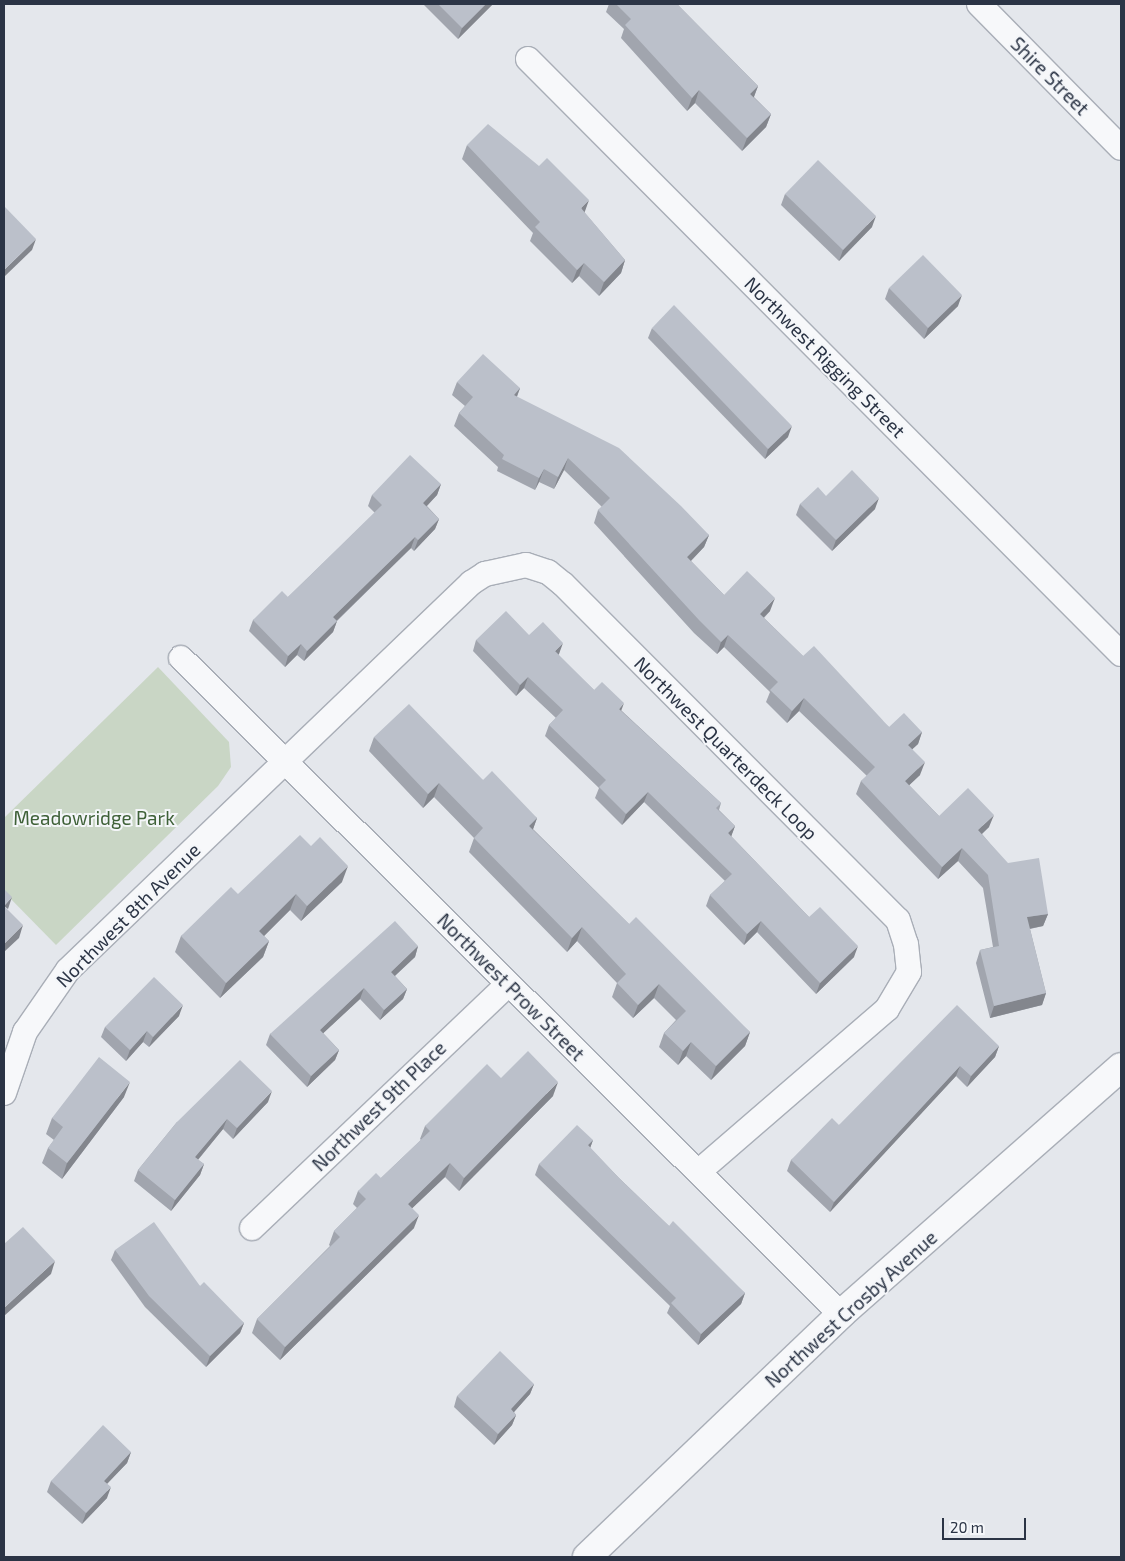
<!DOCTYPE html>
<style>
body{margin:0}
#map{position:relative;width:1125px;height:1561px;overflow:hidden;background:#e4e7ec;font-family:"Exo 2",sans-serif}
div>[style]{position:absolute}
.green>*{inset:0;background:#c9d6c5}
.roads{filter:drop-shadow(1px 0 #a9aeb7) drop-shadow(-1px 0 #a9aeb7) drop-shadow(0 1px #a9aeb7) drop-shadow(0 -1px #a9aeb7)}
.minor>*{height:24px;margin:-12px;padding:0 12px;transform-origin:12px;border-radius:12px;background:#f7f8fa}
.tertiary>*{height:28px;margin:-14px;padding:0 14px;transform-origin:14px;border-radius:14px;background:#f7f8fa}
.wall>*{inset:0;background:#a1a5ae}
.shaded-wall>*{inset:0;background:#83868d}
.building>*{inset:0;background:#bbc0ca}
span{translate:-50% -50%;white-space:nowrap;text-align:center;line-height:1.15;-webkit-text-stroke:4px #f4f6f9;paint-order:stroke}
.street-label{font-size:19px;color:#2b3445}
.park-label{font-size:19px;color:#3f6138}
.frame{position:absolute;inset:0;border:5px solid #2b3445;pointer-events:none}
.scale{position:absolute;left:942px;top:1518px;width:84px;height:22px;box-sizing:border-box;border:2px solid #2b3445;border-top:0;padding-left:6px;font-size:15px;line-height:18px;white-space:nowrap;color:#2b3445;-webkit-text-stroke:4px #f4f6f9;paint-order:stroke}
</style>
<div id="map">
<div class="green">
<i style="clip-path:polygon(158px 667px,229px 742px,231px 767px,218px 786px,56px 945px,4px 892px,4px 818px)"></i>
</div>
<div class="roads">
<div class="minor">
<i style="left:979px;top:4px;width:202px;rotate:45.4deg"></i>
<i style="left:528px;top:59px;width:840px;rotate:45.1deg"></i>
<i style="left:181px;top:658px;width:931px;rotate:44.83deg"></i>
<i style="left:4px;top:1093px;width:65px;rotate:-71deg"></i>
<i style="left:25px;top:1032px;width:75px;rotate:-55.3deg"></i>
<i style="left:68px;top:970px;width:559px;rotate:-43.84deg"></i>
<i style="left:471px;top:583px;width:17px;rotate:-33deg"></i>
<i style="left:485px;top:574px;width:42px;rotate:-12.4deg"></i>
<i style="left:526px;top:565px;width:23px;rotate:18deg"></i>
<i style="left:548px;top:572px;width:19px;rotate:39deg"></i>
<i style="left:563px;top:584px;width:474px;rotate:45.1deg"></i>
<i style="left:898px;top:920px;width:25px;rotate:72deg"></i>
<i style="left:906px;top:944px;width:28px;rotate:84deg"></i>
<i style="left:909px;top:972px;width:43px;rotate:120.7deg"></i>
<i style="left:887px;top:1009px;width:248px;rotate:139.2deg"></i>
<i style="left:252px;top:1228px;width:352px;rotate:-43.6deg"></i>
</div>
<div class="tertiary">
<i style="left:587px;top:1557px;width:352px;rotate:-43.7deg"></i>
<i style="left:841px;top:1314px;width:373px;rotate:-41.4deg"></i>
</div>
</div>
<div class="wall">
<i style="clip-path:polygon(423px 4px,493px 4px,458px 39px)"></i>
<i style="clip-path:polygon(609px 4px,677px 4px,758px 86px,754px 97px,771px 114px,766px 127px,742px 151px,695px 103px,687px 111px,621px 38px,624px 29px,606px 12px)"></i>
<i style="clip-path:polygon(467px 145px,584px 212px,625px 260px,621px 273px,599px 296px,579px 276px,572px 283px,530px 241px,533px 233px,462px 159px)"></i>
<i style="clip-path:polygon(785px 194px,872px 227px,839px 261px,781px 205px)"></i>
<i style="clip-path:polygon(889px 288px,958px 306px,924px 339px,885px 299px)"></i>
<i style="clip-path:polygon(652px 328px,788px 437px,765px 459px,648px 338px)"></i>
<i style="clip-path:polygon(457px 382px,520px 388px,517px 397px,709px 535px,704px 547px,691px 561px,724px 595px,770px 611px,764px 618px,803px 656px,889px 727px,922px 732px,918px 744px,912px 749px,920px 775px,909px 785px,939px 816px,989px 827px,982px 834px,1048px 914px,1043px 926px,1030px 929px,1046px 993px,1042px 1005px,990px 1018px,976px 963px,980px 950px,993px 947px,983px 888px,958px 861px,938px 879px,856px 794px,861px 781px,867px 776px,799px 711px,787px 723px,766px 702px,770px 692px,724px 647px,717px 654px,694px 633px,594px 523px,598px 510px,602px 507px,564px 470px,554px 489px,539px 482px,535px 490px,497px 471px,498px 467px,454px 426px,459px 413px,465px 406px,452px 395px)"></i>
<i style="clip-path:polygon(441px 484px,437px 495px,427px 506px,439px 519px,435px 529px,414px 551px,411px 548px,337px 621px,333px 632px,304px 661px,297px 655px,285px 667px,249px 631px,253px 620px,288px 597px,375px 513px,368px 506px,372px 495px)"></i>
<i style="clip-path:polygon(826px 496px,875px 509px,832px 551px,796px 515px,800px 504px)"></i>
<i style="clip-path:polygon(529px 635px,559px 654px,558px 655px,594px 690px,622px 711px,721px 803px,719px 810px,735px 826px,731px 836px,809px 917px,854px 957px,816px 994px,757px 932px,744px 945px,706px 906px,710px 895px,725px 881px,644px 802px,622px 825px,595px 798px,599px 788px,545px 736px,549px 725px,556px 718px,524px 688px,516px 696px,473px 651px,476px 640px)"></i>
<i style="clip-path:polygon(374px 737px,483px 780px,537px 818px,533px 829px,629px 924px,750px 1032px,745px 1046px,711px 1080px,686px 1056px,678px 1065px,659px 1047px,664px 1033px,676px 1020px,654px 998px,633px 1018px,612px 997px,617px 983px,577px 941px,567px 952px,469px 852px,474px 838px,434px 797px,423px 808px,369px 751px)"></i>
<i style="clip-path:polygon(342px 882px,301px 921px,290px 910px,264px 936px,269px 941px,263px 957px,220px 998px,175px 952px,181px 936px,238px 894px)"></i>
<i style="clip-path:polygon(418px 946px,415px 957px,395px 976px,407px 989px,403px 999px,380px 1020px,360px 999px,323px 1033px,339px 1050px,335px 1060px,307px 1087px,266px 1045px,270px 1034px)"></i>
<i style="clip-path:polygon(179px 1016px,149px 1047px,143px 1042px,126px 1061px,101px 1037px,105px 1027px)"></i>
<i style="clip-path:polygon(999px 1046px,995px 1057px,967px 1087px,956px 1076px,830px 1212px,787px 1171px,791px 1160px,839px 1125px)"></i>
<i style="clip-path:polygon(501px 1078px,553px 1096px,459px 1191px,445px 1177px,412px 1208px,414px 1228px,280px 1360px,252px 1333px,257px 1319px,330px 1246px,329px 1245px,334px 1231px,357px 1208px,353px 1204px,358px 1191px,381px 1178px,421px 1140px,420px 1139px,425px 1126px)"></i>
<i style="clip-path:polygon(124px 1097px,62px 1179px,42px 1163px,48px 1148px,54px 1140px,46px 1134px,52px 1118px)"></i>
<i style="clip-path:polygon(268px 1102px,233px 1139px,223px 1129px,198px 1160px,204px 1164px,200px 1175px,171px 1211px,134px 1181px,138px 1170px,177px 1122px)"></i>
<i style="clip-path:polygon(593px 1140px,590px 1148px,619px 1178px,669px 1226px,745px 1293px,741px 1304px,698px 1345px,667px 1313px,670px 1306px,535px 1175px,539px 1164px)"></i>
<i style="clip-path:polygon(115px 1250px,200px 1286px,244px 1323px,240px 1333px,206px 1367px,145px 1307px,111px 1260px)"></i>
<i style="clip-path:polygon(534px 1384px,530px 1394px,514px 1412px,516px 1415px,512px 1425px,494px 1445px,454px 1407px,457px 1396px)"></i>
<i style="clip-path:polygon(131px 1452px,127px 1463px,107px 1484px,107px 1498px,82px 1524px,47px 1492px,51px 1481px)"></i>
</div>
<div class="shaded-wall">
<i style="clip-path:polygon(486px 4px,493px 4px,458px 39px,462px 28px)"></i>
<i style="clip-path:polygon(758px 86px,753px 99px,750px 94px)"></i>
<i style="clip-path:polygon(699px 90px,695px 103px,687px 111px,692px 98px)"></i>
<i style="clip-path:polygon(771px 114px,766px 127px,742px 151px,747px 138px)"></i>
<i style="clip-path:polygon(589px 200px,584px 214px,581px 208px)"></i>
<i style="clip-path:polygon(876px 216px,872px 227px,839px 261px,843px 250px)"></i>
<i style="clip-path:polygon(36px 239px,32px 250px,4px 277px,4px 270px)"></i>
<i style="clip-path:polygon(625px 260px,621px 273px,599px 296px,604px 282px)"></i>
<i style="clip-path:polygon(584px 263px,579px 276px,572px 283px,577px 270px)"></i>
<i style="clip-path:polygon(962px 295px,958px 306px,924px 339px,928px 328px)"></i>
<i style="clip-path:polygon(520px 388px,515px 401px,514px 395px)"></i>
<i style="clip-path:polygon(792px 426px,788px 437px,765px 459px,768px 449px)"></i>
<i style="clip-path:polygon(568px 458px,564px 470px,554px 489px,558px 477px)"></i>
<i style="clip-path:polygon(544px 469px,539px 482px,535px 490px,539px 478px)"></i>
<i style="clip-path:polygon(441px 484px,437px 495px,419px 514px,423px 503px)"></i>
<i style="clip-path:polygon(879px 498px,875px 509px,832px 551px,836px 540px)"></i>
<i style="clip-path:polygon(439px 519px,435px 529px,414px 551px,418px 540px)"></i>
<i style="clip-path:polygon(709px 535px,704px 547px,682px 570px,687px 557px)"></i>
<i style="clip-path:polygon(415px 537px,411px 548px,329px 628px,333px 617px)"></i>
<i style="clip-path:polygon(775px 598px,770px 611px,755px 626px,760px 614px)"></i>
<i style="clip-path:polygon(337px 621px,333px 632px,304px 661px,307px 651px)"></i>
<i style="clip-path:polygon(728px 635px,724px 647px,717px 654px,721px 642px)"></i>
<i style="clip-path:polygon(563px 643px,559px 654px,551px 662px,555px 651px)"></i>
<i style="clip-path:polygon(301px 644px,297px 655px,285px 667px,288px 656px)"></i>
<i style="clip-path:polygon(528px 677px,524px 688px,516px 696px,520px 685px)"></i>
<i style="clip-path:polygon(804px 698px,799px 711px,787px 723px,792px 711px)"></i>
<i style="clip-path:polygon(624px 703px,620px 714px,619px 709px)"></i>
<i style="clip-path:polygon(922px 732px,918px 744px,903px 758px,908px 745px)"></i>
<i style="clip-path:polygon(925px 762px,920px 775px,901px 793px,905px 781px)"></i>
<i style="clip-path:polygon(439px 783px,434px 797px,423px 808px,428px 794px)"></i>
<i style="clip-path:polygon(648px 792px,644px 802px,622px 825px,626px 814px)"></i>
<i style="clip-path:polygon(994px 815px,989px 827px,973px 842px,978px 830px)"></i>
<i style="clip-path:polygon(537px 818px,532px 832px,529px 826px)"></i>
<i style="clip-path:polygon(735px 826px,731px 837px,728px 833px)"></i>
<i style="clip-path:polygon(962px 848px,958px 861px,938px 879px,942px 867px)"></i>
<i style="clip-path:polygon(348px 866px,342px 882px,301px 921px,307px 906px)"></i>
<i style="clip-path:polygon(296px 894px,290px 910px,254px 946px,259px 931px)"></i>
<i style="clip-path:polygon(12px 897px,8px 909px,4px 906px)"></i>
<i style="clip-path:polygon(1048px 914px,1043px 926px,1023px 930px,1027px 917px)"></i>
<i style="clip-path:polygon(761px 921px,757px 932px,744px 945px,747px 934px)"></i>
<i style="clip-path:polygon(23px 925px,19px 938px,4px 952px,4px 944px)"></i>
<i style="clip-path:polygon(582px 927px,577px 941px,567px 952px,572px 938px)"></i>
<i style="clip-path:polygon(269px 941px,263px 957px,220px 998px,226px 983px)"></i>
<i style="clip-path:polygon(418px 946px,415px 957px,387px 983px,391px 972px)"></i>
<i style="clip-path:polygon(858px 946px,854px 957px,816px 994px,820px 983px)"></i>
<i style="clip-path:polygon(659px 984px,654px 998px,633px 1018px,638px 1005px)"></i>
<i style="clip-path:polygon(364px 988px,360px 999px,316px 1040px,320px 1030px)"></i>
<i style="clip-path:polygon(407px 989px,403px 999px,380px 1020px,384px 1010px)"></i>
<i style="clip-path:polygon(1046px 993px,1042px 1005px,990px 1018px,994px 1006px)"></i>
<i style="clip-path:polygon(183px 1005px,179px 1016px,149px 1047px,153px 1037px)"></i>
<i style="clip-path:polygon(147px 1031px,143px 1042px,126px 1061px,130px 1050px)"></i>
<i style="clip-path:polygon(750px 1032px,745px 1046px,711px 1080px,716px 1066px)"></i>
<i style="clip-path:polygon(691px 1042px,686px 1056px,678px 1065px,683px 1051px)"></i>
<i style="clip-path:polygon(999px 1046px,995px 1057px,967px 1087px,971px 1076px)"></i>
<i style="clip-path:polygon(339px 1050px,335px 1060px,307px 1087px,311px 1076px)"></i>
<i style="clip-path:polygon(960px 1066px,956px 1076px,830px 1212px,834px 1202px)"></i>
<i style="clip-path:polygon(130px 1082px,124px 1097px,62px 1179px,67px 1163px)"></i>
<i style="clip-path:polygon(558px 1082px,553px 1096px,459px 1191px,464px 1178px)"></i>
<i style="clip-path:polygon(272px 1091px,268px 1102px,233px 1139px,237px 1128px)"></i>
<i style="clip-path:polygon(227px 1119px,223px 1129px,191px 1168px,195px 1157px)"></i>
<i style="clip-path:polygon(593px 1140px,589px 1151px,588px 1145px)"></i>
<i style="clip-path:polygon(450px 1163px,445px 1177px,403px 1217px,408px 1204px)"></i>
<i style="clip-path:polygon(204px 1164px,200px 1175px,171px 1211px,175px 1200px)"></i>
<i style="clip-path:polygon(419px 1215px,414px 1228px,280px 1360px,285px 1347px)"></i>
<i style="clip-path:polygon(55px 1261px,51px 1274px,4px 1316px,4px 1308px)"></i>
<i style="clip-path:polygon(745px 1293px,741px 1304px,698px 1345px,701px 1334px)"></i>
<i style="clip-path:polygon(244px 1323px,240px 1333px,206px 1367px,210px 1356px)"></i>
<i style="clip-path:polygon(534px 1384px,530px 1394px,507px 1420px,511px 1409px)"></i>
<i style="clip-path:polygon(516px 1415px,512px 1425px,494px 1445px,498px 1434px)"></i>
<i style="clip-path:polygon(131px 1452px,127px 1463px,100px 1491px,104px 1481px)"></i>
<i style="clip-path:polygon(111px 1487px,107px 1498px,82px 1524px,86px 1513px)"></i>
</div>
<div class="building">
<i style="clip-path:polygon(438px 4px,486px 4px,462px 28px)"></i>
<i style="clip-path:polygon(616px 4px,677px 4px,758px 86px,750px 94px,771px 114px,747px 138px,699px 90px,692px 98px,625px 25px,631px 19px)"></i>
<i style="clip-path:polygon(488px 124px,539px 166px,547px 158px,589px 200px,581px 208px,625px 260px,604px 282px,584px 263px,577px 270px,535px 227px,540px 222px,467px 145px)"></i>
<i style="clip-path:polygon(818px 160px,876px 216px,843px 250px,785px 194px)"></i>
<i style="clip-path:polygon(4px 206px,36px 239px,4px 270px)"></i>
<i style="clip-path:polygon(923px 255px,962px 295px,928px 328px,889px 288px)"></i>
<i style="clip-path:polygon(674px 305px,792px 426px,768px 449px,652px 328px)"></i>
<i style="clip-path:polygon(483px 354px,520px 388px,514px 395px,619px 448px,681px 506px,709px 535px,687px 557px,724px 595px,747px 571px,775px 598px,760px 614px,803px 656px,814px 646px,889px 727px,904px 713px,922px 732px,908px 745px,925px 762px,905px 781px,939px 816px,968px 788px,994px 815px,978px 830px,1008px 863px,1039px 858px,1048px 914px,1027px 917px,1046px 993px,994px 1006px,980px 950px,999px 946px,988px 875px,962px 848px,942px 867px,861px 781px,875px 767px,804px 698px,792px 711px,770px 690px,778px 682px,728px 635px,721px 642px,699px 620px,598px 510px,610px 498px,568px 458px,558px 477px,544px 469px,539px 478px,502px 459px,504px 455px,459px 413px,473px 397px,457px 382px)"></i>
<i style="clip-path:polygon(410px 455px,441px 484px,423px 503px,439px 519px,418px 540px,415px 537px,333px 617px,337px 621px,307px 651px,301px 644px,288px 656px,253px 620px,282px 591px,288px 597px,382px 505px,372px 495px)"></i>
<i style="clip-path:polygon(852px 470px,879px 498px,836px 540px,800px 504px,818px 487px,826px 496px)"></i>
<i style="clip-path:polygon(506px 611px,529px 635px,543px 622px,563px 643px,555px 651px,594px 690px,602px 682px,624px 703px,619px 709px,721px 803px,716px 808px,735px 826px,728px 833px,809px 917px,820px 907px,858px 946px,820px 983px,761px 921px,747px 934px,710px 895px,732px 874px,648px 792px,626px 814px,599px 787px,606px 780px,549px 725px,563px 710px,528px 677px,520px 685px,476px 640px)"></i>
<i style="clip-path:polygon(409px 704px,483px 780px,492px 771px,537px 818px,529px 826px,629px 924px,636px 917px,750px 1032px,716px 1066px,691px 1042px,683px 1051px,664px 1033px,686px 1011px,659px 984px,638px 1005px,617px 983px,626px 974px,582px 927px,572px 938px,474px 838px,483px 828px,439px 783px,428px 794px,374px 737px)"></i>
<i style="clip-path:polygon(300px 835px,311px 846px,320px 837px,348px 866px,307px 906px,296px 894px,259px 931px,269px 941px,226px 983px,181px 936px,231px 887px,238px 894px)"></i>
<i style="clip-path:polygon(4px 889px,12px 897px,4px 906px)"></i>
<i style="clip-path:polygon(4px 906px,23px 925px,4px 944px)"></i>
<i style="clip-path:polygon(395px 921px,418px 946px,391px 972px,407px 989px,384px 1010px,364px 988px,320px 1030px,339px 1050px,311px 1076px,270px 1034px)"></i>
<i style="clip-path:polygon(154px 977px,183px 1005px,153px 1037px,147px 1031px,130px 1050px,105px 1027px)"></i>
<i style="clip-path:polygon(957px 1005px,999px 1046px,971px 1076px,960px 1066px,834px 1202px,791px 1160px,832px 1118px,839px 1125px)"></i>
<i style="clip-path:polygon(528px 1051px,558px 1082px,464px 1178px,450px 1163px,408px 1204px,419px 1215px,285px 1347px,257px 1319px,340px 1237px,334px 1231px,366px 1199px,358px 1191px,376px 1173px,381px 1178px,430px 1131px,425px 1126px,487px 1064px,501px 1078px)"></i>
<i style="clip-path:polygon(99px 1057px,130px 1082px,67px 1163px,48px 1148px,63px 1127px,52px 1118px)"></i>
<i style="clip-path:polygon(240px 1060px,272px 1091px,237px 1128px,227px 1119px,195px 1157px,204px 1164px,175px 1200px,138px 1170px,177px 1122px)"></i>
<i style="clip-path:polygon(577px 1125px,593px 1140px,588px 1145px,619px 1178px,669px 1226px,673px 1221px,745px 1293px,701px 1334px,671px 1303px,676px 1298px,539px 1164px)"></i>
<i style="clip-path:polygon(154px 1222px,200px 1286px,204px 1282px,244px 1323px,210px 1356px,149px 1296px,115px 1250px)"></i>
<i style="clip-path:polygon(23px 1227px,55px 1261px,4px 1308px,4px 1244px)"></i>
<i style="clip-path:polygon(500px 1351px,534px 1384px,511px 1409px,516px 1415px,498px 1434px,457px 1396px)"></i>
<i style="clip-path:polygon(103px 1425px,131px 1452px,104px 1481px,111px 1487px,86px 1513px,51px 1481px)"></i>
</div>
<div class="street-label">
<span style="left:1050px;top:76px;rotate:45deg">Shire Street</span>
<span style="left:825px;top:357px;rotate:45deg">Northwest Rigging Street</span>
<span style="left:726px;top:748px;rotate:45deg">Northwest Quarterdeck Loop</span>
<span style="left:128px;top:915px;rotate:-45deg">Northwest 8th Avenue</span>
<span style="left:511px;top:987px;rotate:45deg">Northwest Prow Street</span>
<span style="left:379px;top:1106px;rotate:-44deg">Northwest 9th Place</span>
<span style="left:851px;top:1309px;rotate:-42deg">Northwest Crosby Avenue</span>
</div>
<div class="park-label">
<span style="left:94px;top:818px">Meadowridge Park</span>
</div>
<div class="frame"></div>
<div class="scale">20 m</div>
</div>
